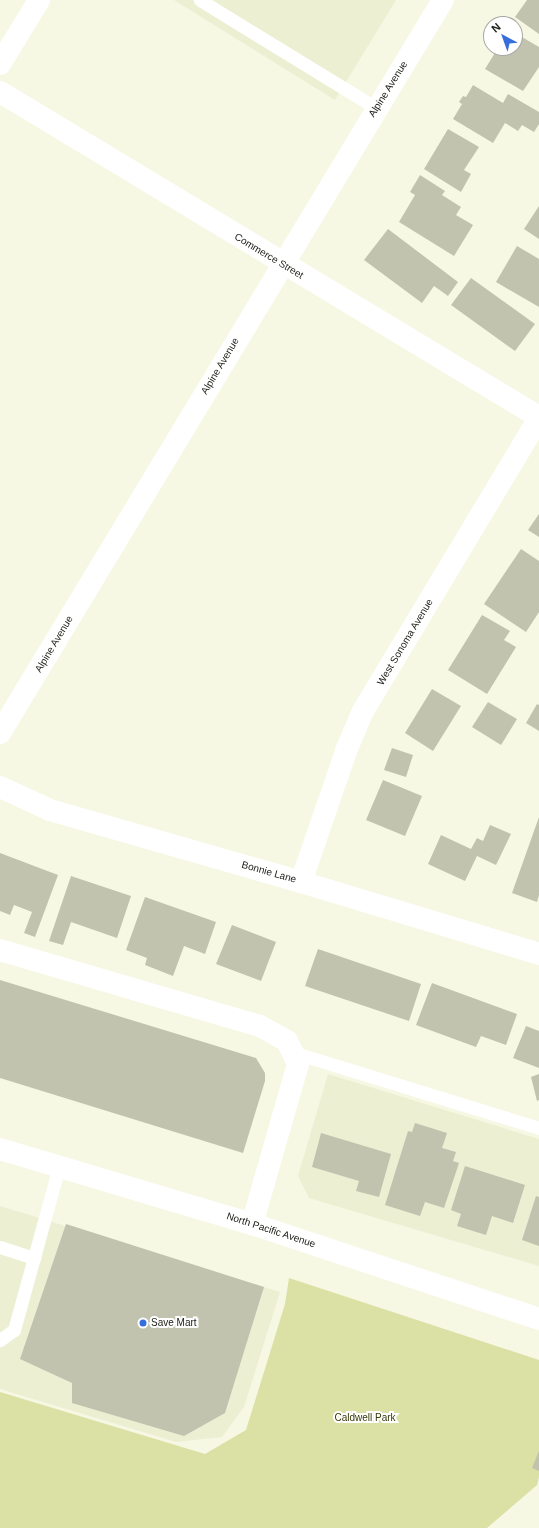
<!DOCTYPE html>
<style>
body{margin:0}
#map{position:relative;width:539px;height:1528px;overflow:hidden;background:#f6f8e3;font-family:Arial,sans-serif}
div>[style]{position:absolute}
.built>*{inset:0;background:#ecefd2}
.green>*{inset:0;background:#dbe1a4}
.building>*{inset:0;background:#c1c3af}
.lane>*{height:13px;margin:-6.5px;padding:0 6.5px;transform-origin:6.5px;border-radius:6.5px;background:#fff}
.street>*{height:22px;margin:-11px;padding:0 11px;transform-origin:11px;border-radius:11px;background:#fff}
.secondary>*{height:22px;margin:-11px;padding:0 11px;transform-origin:11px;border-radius:11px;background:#fff}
.dots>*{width:11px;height:11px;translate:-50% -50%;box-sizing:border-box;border:2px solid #fff;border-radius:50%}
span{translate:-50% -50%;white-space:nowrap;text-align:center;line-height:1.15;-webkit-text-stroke:4px #fff;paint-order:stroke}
.street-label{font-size:10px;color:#22231c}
.poi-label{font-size:10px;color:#22231c}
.left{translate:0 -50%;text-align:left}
.park-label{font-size:10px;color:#363807}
.north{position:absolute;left:483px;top:16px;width:40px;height:40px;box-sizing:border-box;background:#fff;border:1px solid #a7a7a4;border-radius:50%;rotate:319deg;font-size:11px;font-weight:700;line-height:16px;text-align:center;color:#22231c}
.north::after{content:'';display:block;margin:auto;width:14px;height:18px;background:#376edd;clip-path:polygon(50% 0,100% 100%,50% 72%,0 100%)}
</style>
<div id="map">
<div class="built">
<i style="clip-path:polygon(174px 0,396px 0,335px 100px)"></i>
<i style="clip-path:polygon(328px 1074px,539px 1139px,539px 1266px,309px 1198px,298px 1176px)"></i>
<i style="clip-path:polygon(0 1206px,280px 1292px,244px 1407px,222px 1437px,176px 1442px,0 1389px)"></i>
</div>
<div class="green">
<i style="clip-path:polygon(289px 1278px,539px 1360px,539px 1477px,537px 1485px,487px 1528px,0 1528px,0 1392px,205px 1454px,246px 1430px,285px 1304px)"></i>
</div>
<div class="building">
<i style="clip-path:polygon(527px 0,539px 0,539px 34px,515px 17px)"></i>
<i style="clip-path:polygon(515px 33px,539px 47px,539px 67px,523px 91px,485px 69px,498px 48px,515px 48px)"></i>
<i style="clip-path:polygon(473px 85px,503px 103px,508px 94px,539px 112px,539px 124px,534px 132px,522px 125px,518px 131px,505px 123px,493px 143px,453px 119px,462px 104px,459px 102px,463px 96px,466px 97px)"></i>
<i style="clip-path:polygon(448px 129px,479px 147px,464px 170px,471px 174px,461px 192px,424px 169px)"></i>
<i style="clip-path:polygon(420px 175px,445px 191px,442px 195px,461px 207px,456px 215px,473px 225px,454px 256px,399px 222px,415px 195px,410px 192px)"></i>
<i style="clip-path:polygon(539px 206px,539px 239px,524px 229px)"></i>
<i style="clip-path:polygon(388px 229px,458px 282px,448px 296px,434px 286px,422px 303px,364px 260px)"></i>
<i style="clip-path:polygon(517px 246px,539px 259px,539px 307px,496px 282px)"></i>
<i style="clip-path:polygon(471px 278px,535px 324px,515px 351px,451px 305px)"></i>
<i style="clip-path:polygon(539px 514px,539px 537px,528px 530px)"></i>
<i style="clip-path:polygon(521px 549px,539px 561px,539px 612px,526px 632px,484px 604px)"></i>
<i style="clip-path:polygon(482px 615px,510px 631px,504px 640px,516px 647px,487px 694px,448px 670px)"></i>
<i style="clip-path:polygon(432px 689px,461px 706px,433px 751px,405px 733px)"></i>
<i style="clip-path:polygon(488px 702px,517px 719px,501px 745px,472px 727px)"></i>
<i style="clip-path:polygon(537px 704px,539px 705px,539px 731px,526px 723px)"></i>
<i style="clip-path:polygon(392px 748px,413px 755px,406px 777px,384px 770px)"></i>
<i style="clip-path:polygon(383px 780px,422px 796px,405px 836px,366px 820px)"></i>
<i style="clip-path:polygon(539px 817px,539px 895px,537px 902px,512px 893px)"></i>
<i style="clip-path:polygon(490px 825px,511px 834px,496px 865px,477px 856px,465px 881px,428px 864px,441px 835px,471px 849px,477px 838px,483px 841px)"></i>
<i style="clip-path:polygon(0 853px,58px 875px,35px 937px,24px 933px,32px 912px,14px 905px,10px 915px,0 911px)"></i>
<i style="clip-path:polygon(71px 876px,131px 896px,117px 938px,71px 922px,63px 945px,49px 941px)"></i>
<i style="clip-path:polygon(145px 897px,216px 922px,205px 954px,184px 946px,173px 976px,145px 965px,147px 958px,126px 950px)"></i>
<i style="clip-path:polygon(232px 925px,276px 942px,261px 981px,216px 964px)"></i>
<i style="clip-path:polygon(318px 949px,421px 984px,409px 1021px,305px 986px)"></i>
<i style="clip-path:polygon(0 980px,256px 1058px,265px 1073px,265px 1081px,243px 1153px,0 1078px)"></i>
<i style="clip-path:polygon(432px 983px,517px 1014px,506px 1045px,481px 1036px,476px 1047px,416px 1025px)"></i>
<i style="clip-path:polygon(526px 1026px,539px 1031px,539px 1068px,513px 1058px)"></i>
<i style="clip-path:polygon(539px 1074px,539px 1100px,537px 1101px,531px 1077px)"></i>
<i style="clip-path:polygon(415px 1123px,447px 1133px,442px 1148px,456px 1152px,453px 1161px,459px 1163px,444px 1208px,425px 1202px,420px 1216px,385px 1205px,408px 1131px,412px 1132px)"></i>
<i style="clip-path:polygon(321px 1133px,391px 1154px,379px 1197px,356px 1191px,359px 1181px,312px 1167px)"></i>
<i style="clip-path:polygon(465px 1166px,525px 1185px,513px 1223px,492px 1216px,486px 1235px,457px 1226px,461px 1214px,451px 1210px)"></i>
<i style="clip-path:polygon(536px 1196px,539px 1197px,539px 1246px,522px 1240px)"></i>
<i style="clip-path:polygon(66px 1224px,264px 1287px,225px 1413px,184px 1436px,72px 1403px,72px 1383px,20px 1359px)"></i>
<i style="clip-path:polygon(539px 1451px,539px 1471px,532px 1468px)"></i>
</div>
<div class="lane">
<i style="left:200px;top:0;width:206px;rotate:31.5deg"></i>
<i style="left:292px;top:1052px;width:258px;rotate:17.1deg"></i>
<i style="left:0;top:1247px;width:36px;rotate:18deg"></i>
<i style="left:0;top:1340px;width:17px;rotate:-36deg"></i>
<i style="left:14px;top:1330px;width:169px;rotate:-74.6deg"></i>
</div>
<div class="street">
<i style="left:0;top:64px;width:75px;rotate:-58.6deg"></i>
<i style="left:0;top:92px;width:629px;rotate:31.09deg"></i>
<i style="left:0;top:787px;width:55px;rotate:24.7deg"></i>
<i style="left:50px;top:810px;width:261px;rotate:16deg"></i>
<i style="left:301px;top:882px;width:249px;rotate:16.8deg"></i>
<i style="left:301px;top:882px;width:139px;rotate:-71deg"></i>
<i style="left:346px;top:751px;width:43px;rotate:-67deg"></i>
<i style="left:363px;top:711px;width:342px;rotate:-59deg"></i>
<i style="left:0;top:950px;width:271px;rotate:16.3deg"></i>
<i style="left:260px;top:1026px;width:31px;rotate:29deg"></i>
<i style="left:287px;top:1041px;width:25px;rotate:64deg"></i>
<i style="left:298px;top:1064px;width:166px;rotate:106deg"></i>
</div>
<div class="secondary">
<i style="left:0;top:733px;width:856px;rotate:-58.85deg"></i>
<i style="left:0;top:1149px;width:263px;rotate:16.6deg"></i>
<i style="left:252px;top:1224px;width:302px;rotate:18.3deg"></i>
</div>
<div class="dots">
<i style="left:143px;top:1323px;background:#376edd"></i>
</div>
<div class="street-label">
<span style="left:388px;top:89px;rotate:-58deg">Alpine Avenue</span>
<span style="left:269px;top:256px;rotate:31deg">Commerce Street</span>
<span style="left:220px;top:366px;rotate:-59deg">Alpine Avenue</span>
<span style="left:405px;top:642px;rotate:-59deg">West Sonoma Avenue</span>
<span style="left:54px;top:644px;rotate:-59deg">Alpine Avenue</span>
<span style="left:269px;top:872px;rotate:16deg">Bonnie Lane</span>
<span style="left:271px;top:1230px;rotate:18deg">North Pacific Avenue</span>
</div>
<div class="poi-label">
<span class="left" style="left:151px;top:1323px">Save Mart</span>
</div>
<div class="park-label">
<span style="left:365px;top:1418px">Caldwell Park</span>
</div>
<div class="north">N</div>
</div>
